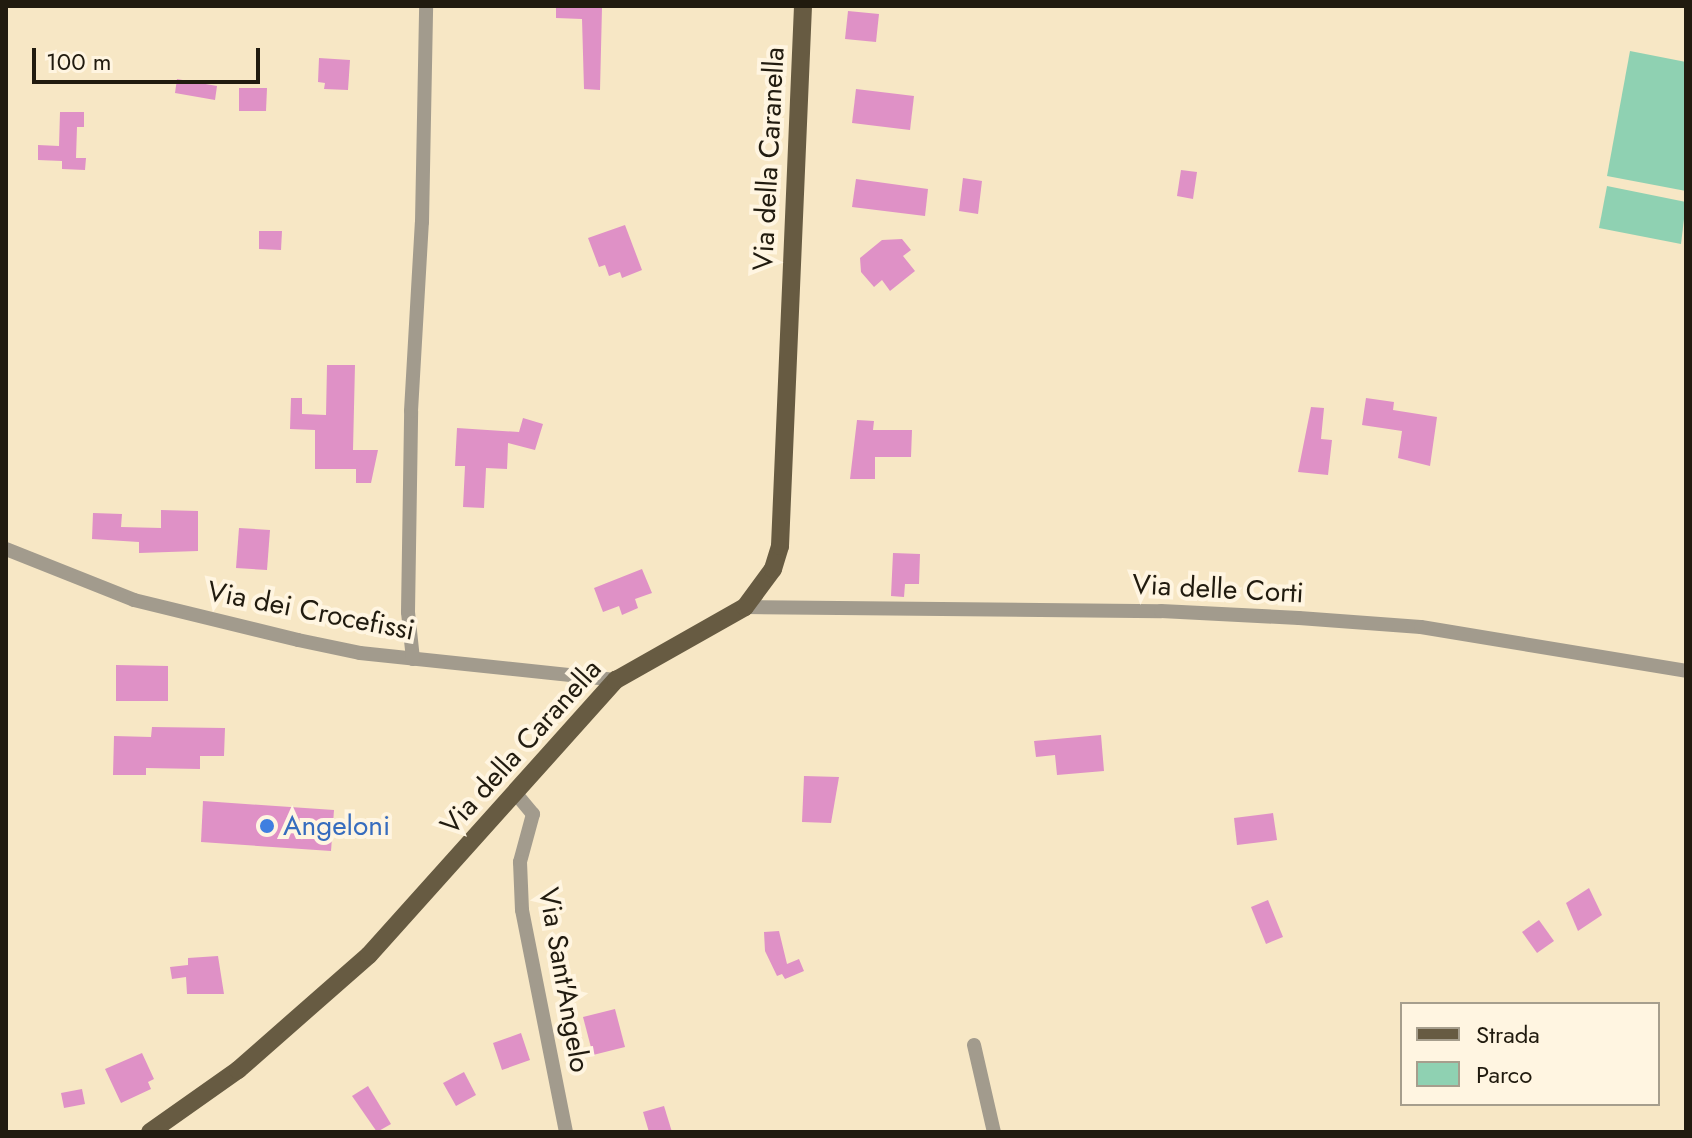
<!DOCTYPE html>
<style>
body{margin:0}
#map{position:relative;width:1692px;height:1138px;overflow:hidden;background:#f7e7c5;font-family:Jost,sans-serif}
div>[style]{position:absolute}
.green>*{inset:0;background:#8fd1b2}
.building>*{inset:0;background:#df91c6}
.minor>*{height:14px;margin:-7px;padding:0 7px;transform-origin:7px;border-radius:7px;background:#a29b8d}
.major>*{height:18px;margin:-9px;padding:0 9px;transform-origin:9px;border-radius:9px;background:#675b42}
.dots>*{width:22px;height:22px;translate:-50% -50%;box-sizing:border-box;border:4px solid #fff5e1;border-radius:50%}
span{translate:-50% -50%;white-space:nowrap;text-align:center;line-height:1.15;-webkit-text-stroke:8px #fff5e1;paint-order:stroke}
.street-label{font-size:28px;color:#211b0f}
.shop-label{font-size:28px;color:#366cbe}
.left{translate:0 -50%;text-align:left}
.frame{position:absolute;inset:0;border:8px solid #211b0f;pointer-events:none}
.legend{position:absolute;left:1400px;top:1002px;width:260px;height:104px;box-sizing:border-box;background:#fff5e1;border:2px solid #a69e8d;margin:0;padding:10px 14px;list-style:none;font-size:24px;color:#211b0f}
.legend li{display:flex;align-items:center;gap:16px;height:40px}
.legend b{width:40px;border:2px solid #a69e8d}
.scale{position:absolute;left:32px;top:48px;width:228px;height:36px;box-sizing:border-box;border:4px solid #211b0f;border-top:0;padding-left:10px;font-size:24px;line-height:28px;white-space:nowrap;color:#211b0f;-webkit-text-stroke:6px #fff5e1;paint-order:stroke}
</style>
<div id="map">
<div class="green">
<i style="clip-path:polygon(1630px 51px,1686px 62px,1686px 191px,1607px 176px)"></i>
<i style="clip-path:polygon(1607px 186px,1686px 202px,1681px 244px,1599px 228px)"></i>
</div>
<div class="building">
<i style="clip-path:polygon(556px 6px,602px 8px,600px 90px,584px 89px,582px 19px,556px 18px)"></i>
<i style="clip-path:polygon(848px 11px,879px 14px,876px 42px,845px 39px)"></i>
<i style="clip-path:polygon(319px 58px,350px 60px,348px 90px,324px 89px,325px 83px,318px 82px)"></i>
<i style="clip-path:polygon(177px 79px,217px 86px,215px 100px,175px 93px)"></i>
<i style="clip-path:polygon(239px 88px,267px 88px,266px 111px,239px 111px)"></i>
<i style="clip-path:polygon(856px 89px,914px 96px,910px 130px,852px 123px)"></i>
<i style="clip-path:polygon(60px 112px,84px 112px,84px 127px,77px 127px,76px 158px,86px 158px,85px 170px,62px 169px,62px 161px,38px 160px,38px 145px,59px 146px)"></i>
<i style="clip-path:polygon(1181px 170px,1197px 172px,1193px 199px,1177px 196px)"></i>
<i style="clip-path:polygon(963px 178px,982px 181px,978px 214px,959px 211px)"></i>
<i style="clip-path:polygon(856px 179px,928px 189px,925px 216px,852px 207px)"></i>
<i style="clip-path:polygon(625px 225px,642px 270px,622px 278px,620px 272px,609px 276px,605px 265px,599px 267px,588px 238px)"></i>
<i style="clip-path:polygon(259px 231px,282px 231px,281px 250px,259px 249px)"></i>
<i style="clip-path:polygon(902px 239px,911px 250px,903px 256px,915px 271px,890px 291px,882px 280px,874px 287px,861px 272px,860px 258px,882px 240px)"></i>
<i style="clip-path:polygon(327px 365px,355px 365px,353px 450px,378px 450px,371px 483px,356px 483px,356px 469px,315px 469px,315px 430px,290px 429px,291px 398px,302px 398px,302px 414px,326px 415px)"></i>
<i style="clip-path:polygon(1366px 398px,1394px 402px,1393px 410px,1437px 417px,1430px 466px,1398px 458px,1402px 431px,1362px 425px)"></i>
<i style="clip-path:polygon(1311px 407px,1324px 408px,1321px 439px,1332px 440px,1328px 475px,1298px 472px)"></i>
<i style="clip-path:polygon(523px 418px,543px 424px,535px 450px,508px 443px,507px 469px,486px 468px,484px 508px,463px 507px,465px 466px,455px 466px,457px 428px,519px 432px)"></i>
<i style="clip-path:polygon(857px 420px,874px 421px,873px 430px,912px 430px,911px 457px,875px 457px,875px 479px,850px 479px)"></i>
<i style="clip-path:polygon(161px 510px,198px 511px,198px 551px,139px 553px,139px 542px,92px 539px,93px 513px,122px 514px,121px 527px,161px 528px)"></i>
<i style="clip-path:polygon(239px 528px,270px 530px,267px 570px,236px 568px)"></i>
<i style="clip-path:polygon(893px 553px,920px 554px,919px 584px,905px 584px,904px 597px,891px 596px)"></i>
<i style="clip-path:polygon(642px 569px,652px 593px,635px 599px,638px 608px,622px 615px,619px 606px,603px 612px,594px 588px)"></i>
<i style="clip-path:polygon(116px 665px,168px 666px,168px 701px,116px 701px)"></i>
<i style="clip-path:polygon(152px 727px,225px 728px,224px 756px,200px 756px,200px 769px,146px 768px,146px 775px,113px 775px,114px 736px,151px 737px)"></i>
<i style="clip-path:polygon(1101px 735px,1104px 771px,1057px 775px,1055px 755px,1036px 757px,1034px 741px)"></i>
<i style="clip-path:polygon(804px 776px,839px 777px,831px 823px,802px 822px)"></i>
<i style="clip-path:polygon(203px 801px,334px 810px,331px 851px,201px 842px)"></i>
<i style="clip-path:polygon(1273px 813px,1277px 840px,1237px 845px,1234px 818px)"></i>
<i style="clip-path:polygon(1589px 888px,1602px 915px,1578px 931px,1566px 903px)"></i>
<i style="clip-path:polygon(1268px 900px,1283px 937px,1266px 944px,1251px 907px)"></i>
<i style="clip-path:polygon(1539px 920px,1554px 941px,1537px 953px,1522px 932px)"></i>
<i style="clip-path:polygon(779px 931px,787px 964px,799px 959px,804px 971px,785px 979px,782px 974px,777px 976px,765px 951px,764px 932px)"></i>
<i style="clip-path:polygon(218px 956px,224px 994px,187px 994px,186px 977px,172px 979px,170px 967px,188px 965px,188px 958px)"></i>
<i style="clip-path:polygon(615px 1009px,625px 1047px,593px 1055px,583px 1017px)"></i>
<i style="clip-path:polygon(521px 1033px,530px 1060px,502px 1070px,493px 1043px)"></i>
<i style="clip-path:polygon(142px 1053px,154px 1079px,148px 1082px,151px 1089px,121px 1103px,105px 1069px)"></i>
<i style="clip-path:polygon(464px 1072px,476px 1095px,456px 1106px,443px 1083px)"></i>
<i style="clip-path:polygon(368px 1086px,391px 1124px,377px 1132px,352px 1096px)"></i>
<i style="clip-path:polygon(82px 1089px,85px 1104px,64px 1108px,61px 1093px)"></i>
<i style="clip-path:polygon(664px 1106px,672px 1132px,649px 1132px,643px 1112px)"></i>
</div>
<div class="minor">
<i style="left:6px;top:549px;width:138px;rotate:21.7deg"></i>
<i style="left:134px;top:600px;width:169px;rotate:13.7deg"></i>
<i style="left:298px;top:640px;width:63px;rotate:11.8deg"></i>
<i style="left:360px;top:653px;width:257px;rotate:6deg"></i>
<i style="left:745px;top:607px;width:416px;rotate:0.6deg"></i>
<i style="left:1161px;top:611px;width:138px;rotate:2.9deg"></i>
<i style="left:1299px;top:618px;width:122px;rotate:4.2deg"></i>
<i style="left:1421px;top:627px;width:269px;rotate:9.4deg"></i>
<i style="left:413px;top:659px;width:47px;rotate:-96.1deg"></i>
<i style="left:408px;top:612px;width:201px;rotate:-89.1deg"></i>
<i style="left:411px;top:411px;width:189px;rotate:-86.7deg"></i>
<i style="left:422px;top:222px;width:216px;rotate:-88.9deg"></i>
<i style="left:517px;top:795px;width:25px;rotate:50deg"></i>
<i style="left:533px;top:814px;width:50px;rotate:105.2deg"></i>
<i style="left:520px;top:862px;width:48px;rotate:87.6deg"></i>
<i style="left:522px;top:910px;width:226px;rotate:78.8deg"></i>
<i style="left:974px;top:1045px;width:89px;rotate:77.1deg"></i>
</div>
<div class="major">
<i style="left:150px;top:1132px;width:108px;rotate:-35.2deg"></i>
<i style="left:238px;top:1070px;width:174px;rotate:-41.3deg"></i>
<i style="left:369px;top:955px;width:370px;rotate:-48.1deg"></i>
<i style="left:616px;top:680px;width:148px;rotate:-29.5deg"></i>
<i style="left:745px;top:607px;width:47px;rotate:-53.6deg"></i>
<i style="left:773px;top:569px;width:24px;rotate:-73deg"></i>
<i style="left:780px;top:546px;width:540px;rotate:-87.56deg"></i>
</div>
<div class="dots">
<i style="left:267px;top:826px;background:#3f7fe0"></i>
</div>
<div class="street-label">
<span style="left:769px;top:159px;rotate:-87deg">Via della Caranella</span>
<span style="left:1218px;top:589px;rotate:3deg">Via delle Corti</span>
<span style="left:311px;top:611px;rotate:11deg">Via dei Crocefissi</span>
<span style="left:521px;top:747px;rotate:-48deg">Via della Caranella</span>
<span style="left:564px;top:980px;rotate:80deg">Via Sant'Angelo</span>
</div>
<div class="shop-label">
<span class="left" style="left:283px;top:826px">Angeloni</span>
</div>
<div class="frame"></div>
<ul class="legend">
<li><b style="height:10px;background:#675b42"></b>Strada</li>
<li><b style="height:22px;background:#8fd1b2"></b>Parco</li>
</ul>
<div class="scale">100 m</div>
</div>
